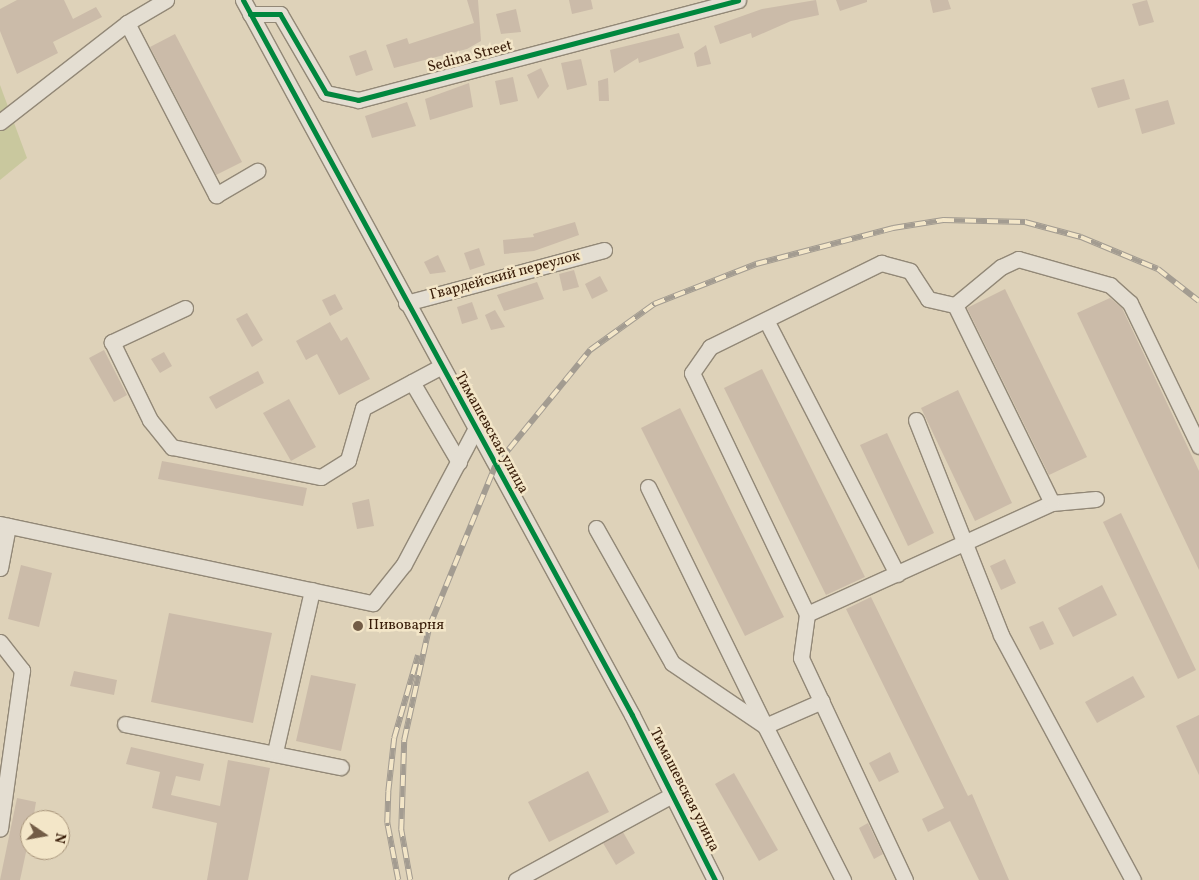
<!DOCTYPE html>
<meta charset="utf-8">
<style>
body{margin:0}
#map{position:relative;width:1199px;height:880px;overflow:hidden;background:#ded2b9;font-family:Vollkorn,serif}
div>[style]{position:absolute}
.green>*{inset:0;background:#c9c89e}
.building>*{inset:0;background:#cbbba9}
.roads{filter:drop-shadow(1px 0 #928877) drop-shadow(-1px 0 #928877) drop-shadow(0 1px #928877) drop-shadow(0 -1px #928877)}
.minor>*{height:15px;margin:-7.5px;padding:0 7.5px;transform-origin:7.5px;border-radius:7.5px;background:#e4ded2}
.rail>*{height:5.5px;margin-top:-2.75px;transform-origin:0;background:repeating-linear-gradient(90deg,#f3e6c8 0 11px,#a39c91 0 22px);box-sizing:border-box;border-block:1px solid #a39c91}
.cycleway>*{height:5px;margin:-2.5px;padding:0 2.5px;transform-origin:2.5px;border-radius:2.5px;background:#00873e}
.dots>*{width:14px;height:14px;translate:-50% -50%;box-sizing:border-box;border:2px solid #f3e6c8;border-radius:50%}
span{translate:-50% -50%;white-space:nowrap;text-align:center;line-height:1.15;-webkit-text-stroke:5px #f3e6c8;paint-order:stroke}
.street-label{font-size:15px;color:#381c08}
.poi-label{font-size:15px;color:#381c08}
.left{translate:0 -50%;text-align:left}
.north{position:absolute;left:20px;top:810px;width:50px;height:50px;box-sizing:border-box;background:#f3e6c8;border:1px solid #a8957b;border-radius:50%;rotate:102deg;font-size:14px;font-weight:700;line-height:20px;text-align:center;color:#381c08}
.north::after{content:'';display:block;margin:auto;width:18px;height:22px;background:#725c46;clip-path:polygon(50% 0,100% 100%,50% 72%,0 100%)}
</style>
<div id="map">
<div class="green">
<i style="clip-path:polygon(0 85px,27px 158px,0 180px)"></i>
</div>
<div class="building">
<i style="clip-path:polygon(17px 0,64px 0,73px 19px,96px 7px,102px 17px,53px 42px,58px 53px,17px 74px,0 31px,0 9px)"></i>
<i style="clip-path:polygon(467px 0,478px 0,481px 41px,467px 49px,394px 68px,386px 45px,407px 38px,409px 44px,474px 23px)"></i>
<i style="clip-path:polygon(569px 0,591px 0,593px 9px,572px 14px)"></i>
<i style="clip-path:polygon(816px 0,819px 15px,791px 21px,752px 38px,751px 33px,720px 44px,714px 26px,762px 9px)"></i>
<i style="clip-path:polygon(836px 0,867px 0,867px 2px,840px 11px)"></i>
<i style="clip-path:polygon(930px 0,948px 0,951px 9px,933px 13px)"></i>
<i style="clip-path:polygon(1147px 0,1154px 22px,1139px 26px,1132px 4px)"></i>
<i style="clip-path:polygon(516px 9px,521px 32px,501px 34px,496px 14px)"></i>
<i style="clip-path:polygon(679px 33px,684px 48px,639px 63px,638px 58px,614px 73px,610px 50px)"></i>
<i style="clip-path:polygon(175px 34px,242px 162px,216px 175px,150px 47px)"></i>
<i style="clip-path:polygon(706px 45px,711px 64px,697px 67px,694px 53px)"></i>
<i style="clip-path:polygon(366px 50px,373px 70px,356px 76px,349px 56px)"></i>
<i style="clip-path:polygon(581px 59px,587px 85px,567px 90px,561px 63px)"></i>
<i style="clip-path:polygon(541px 68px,549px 86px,538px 99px,527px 75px)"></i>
<i style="clip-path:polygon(513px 77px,518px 101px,500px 105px,495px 81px)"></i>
<i style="clip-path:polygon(608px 78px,609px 101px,599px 101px,598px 81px)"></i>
<i style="clip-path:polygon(1124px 79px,1130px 99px,1098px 108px,1091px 88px)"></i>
<i style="clip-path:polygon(469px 83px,473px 107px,430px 120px,425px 99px)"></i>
<i style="clip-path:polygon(1168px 100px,1175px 124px,1142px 134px,1135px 109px)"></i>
<i style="clip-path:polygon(407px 102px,416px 126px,372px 138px,365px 116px)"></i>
<i style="clip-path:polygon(575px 222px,579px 235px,534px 251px,504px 254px,503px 240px,534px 237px,533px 234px)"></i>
<i style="clip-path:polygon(479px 248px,485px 265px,470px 270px,464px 253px)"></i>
<i style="clip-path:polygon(438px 255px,446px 272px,430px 274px,424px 262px)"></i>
<i style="clip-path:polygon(574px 270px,579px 287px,563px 291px,559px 274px)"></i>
<i style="clip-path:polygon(600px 276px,608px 291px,592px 299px,585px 284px)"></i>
<i style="clip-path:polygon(537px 282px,544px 299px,504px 311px,497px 295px)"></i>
<i style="clip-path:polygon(1005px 289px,1087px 457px,1049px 475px,967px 308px)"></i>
<i style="clip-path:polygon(335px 294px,343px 309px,330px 316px,322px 300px)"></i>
<i style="clip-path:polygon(1110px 298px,1122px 308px,1199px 471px,1199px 570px,1077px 313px)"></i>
<i style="clip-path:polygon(472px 302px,478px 319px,462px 324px,457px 307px)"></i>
<i style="clip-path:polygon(495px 310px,505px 327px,491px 330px,485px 315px)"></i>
<i style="clip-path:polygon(247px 313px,263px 340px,252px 347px,236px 319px)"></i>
<i style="clip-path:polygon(330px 322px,341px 341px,347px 337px,370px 379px,339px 395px,317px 354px,306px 360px,296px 341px)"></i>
<i style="clip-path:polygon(104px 350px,127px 395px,114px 402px,89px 358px)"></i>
<i style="clip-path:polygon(164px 352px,172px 366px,160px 373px,151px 359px)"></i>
<i style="clip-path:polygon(762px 369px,865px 577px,826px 595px,724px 388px)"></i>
<i style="clip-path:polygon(258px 371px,264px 383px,216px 409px,209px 397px)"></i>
<i style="clip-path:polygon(958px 390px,1012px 503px,975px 521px,921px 408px)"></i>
<i style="clip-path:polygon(289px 399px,316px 447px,291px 461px,263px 413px)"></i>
<i style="clip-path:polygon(680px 408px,784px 617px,745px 636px,641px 428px)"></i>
<i style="clip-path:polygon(887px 433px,934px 533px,908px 546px,860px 445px)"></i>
<i style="clip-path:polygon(162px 461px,307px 488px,303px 506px,158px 479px)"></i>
<i style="clip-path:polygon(369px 499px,374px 526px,357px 529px,352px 503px)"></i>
<i style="clip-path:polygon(1121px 513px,1196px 670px,1178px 679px,1103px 522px)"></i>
<i style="clip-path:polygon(1005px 559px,1016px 583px,1001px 590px,990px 566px)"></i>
<i style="clip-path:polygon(21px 565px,52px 573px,39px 627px,8px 619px)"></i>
<i style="clip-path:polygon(1102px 585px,1117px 615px,1073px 637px,1058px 608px)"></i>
<i style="clip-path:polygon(871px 597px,968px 796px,972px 794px,1009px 880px,979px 880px,950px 821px,928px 832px,922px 819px,944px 808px,846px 609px)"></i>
<i style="clip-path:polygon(169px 613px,272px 633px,253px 723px,151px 702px)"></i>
<i style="clip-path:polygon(1043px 621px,1054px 644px,1040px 650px,1029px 627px)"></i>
<i style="clip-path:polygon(74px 671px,117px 680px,114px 695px,70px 686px)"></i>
<i style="clip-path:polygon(311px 675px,356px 684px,341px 751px,296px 741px)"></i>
<i style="clip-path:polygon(1133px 676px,1145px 697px,1097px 723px,1085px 702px)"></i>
<i style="clip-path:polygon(1199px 715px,1199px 775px,1176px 726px)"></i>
<i style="clip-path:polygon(131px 747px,204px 764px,200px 781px,176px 776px,171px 795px,220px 806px,228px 760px,270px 768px,248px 880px,207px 880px,217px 823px,152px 808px,160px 772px,126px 764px)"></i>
<i style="clip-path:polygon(890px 752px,899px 772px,879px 782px,869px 763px)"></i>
<i style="clip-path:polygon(588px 771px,609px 812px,549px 842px,528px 802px)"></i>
<i style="clip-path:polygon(734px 773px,778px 850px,759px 861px,715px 784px)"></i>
<i style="clip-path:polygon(17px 798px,36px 802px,33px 820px,20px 880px,0 880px)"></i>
<i style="clip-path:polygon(868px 823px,883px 854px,874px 859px,859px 828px)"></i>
<i style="clip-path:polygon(623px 832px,635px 853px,616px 865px,603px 843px)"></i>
</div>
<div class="roads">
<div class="minor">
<i style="left:166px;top:0;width:45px;rotate:149.5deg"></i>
<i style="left:127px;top:23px;width:194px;rotate:62.6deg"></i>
<i style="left:216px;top:195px;width:48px;rotate:-30.3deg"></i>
<i style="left:243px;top:0;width:814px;rotate:61.45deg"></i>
<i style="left:632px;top:715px;width:185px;rotate:63.3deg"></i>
<i style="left:250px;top:14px;width:30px"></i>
<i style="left:280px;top:14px;width:91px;rotate:59.8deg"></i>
<i style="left:326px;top:93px;width:33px;rotate:12deg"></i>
<i style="left:358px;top:100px;width:393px;rotate:-14.7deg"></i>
<i style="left:0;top:122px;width:161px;rotate:-37.9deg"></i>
<i style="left:406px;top:303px;width:205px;rotate:-15deg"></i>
<i style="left:955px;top:305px;width:60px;rotate:-39.6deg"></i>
<i style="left:1001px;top:267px;width:19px;rotate:-25deg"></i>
<i style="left:1018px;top:259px;width:96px;rotate:15.8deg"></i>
<i style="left:1110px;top:285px;width:27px;rotate:42deg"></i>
<i style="left:1130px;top:303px;width:159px;rotate:64.2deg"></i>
<i style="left:185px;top:308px;width:81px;rotate:155deg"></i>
<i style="left:112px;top:342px;width:87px;rotate:64deg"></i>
<i style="left:150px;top:420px;width:35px;rotate:51deg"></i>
<i style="left:172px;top:447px;width:152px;rotate:11.4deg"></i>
<i style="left:321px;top:477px;width:32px;rotate:-32deg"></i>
<i style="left:348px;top:460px;width:54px;rotate:-73.9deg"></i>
<i style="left:363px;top:408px;width:87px;rotate:-28deg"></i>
<i style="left:766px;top:320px;width:286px;rotate:62.7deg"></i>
<i style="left:412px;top:382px;width:93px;rotate:59.6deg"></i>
<i style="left:916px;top:420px;width:231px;rotate:68.4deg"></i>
<i style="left:1001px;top:635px;width:278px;rotate:61.7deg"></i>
<i style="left:648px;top:487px;width:266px;rotate:63.9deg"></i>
<i style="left:765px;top:726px;width:62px;rotate:-23.7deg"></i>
<i style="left:0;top:524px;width:381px;rotate:12deg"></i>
<i style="left:373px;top:603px;width:50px;rotate:-51.5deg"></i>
<i style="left:404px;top:564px;width:152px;rotate:-62.1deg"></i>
<i style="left:596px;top:528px;width:155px;rotate:60.6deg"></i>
<i style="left:672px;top:663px;width:112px;rotate:34.1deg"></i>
<i style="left:765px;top:726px;width:173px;rotate:63.1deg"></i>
<i style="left:0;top:568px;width:43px;rotate:-79.2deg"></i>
<i style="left:807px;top:614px;width:269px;rotate:-24.4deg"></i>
<i style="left:1052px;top:503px;width:44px;rotate:-5.2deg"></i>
<i style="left:0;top:642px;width:36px;rotate:52deg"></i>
<i style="left:22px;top:670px;width:160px;rotate:97.9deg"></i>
<i style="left:125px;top:724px;width:220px;rotate:11.3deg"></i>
<i style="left:275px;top:752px;width:166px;rotate:-77.1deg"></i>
<i style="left:516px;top:880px;width:178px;rotate:-28.6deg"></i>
<i style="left:905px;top:880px;width:245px;rotate:-115.1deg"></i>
<i style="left:801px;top:658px;width:44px;rotate:-82.2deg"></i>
<i style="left:807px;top:614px;width:267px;rotate:-115.5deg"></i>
<i style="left:692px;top:373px;width:32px;rotate:-55deg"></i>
<i style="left:710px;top:347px;width:191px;rotate:-26.2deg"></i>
<i style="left:881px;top:263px;width:30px;rotate:15deg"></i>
<i style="left:910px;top:271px;width:33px;rotate:57deg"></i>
<i style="left:928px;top:299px;width:28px;rotate:13deg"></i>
<i style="left:955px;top:305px;width:220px;rotate:63.9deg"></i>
</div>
</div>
<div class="rail">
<i style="left:398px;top:880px;width:58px;rotate:-100.9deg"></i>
<i style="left:387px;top:823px;width:31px;rotate:-88deg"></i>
<i style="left:388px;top:792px;width:54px;rotate:-83.7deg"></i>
<i style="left:394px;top:738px;width:86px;rotate:-73.9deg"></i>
<i style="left:410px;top:880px;width:51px;rotate:-100.2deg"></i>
<i style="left:401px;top:830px;width:90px;rotate:-88.1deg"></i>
<i style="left:404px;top:740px;width:116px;rotate:-77.5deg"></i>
<i style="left:429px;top:627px;width:174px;rotate:-67.7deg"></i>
<i style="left:495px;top:466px;width:150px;rotate:-50.7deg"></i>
<i style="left:590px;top:350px;width:79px;rotate:-35.7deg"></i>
<i style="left:654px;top:304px;width:110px;rotate:-21.4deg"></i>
<i style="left:756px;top:264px;width:142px;rotate:-14.7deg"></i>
<i style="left:893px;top:228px;width:51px;rotate:-9.1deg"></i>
<i style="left:943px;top:220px;width:82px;rotate:1.4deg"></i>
<i style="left:1025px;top:222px;width:58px;rotate:15deg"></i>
<i style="left:1081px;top:237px;width:83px;rotate:22.6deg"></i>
<i style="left:1158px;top:269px;width:52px;rotate:38deg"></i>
</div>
<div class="cycleway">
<i style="left:243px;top:0;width:814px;rotate:61.45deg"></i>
<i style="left:632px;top:715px;width:185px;rotate:63.3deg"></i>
<i style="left:250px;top:14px;width:30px"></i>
<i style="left:280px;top:14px;width:91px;rotate:59.8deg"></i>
<i style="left:326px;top:93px;width:33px;rotate:12deg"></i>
<i style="left:358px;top:100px;width:393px;rotate:-14.7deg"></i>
</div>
<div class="dots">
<i style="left:358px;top:626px;background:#725c46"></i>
</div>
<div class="street-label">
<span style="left:470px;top:57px;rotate:-15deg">Sedina Street</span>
<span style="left:505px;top:276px;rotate:-15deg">Гвардейский переулок</span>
<span style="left:491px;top:433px;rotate:61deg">Тимашевская улица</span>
<span style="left:684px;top:790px;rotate:63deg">Тимашевская улица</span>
</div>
<div class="poi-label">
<span class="left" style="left:368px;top:626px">Пивоварня</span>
</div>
<div class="north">N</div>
</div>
